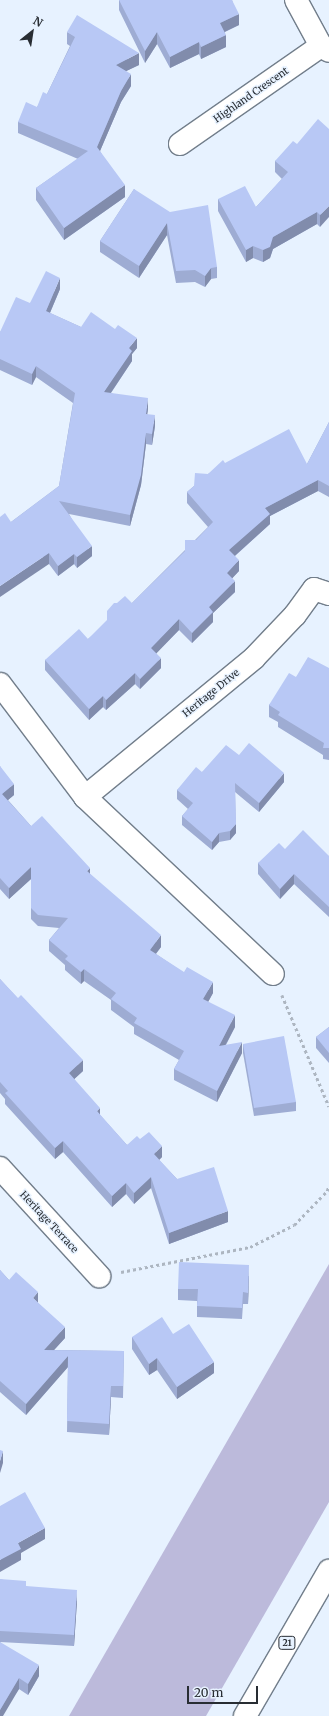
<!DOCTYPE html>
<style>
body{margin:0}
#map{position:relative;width:329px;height:1716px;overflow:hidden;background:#e7f2ff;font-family:Merriweather,serif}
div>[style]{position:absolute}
.green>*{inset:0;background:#bcbadb}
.path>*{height:2.5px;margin-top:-1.25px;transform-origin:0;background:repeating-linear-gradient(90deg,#adb6c1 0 3px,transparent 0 6px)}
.roads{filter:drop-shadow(1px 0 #727e8b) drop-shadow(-1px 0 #727e8b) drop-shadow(0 1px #727e8b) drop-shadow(0 -1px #727e8b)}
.minor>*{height:22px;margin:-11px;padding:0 11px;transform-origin:11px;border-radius:11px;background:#fff}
.major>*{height:22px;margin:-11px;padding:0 11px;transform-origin:11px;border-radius:11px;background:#fff}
.wall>*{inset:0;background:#9eacd3}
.shaded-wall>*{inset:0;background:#818cac}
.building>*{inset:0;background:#b8c8f5}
span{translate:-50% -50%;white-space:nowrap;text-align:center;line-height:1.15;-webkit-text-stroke:3px #e7f2ff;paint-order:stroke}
.shield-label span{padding:1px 3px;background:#e7f2ff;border:1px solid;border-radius:3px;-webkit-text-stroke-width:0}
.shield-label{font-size:9px;color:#282d33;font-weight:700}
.street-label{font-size:10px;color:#282d33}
.north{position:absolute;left:12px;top:12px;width:40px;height:40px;-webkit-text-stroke:3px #e7f2ff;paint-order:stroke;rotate:30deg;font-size:11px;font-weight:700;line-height:16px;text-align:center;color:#282d33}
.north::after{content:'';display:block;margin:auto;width:14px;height:18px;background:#282d33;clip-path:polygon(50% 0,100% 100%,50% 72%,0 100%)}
.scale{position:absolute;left:187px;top:1686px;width:71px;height:18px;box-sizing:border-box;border:2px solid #282d33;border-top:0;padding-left:5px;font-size:12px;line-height:14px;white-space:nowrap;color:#282d33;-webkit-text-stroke:3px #e7f2ff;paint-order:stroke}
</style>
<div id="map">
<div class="green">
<i style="clip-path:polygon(329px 1264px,329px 1502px,206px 1716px,69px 1716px)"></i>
</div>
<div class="path">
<i style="left:282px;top:995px;width:121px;rotate:67.1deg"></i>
<i style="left:121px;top:1272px;width:131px;rotate:-11deg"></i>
<i style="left:250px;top:1247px;width:49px;rotate:-26.6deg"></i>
<i style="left:294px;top:1225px;width:47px;rotate:-45.9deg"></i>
<i style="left:327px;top:1191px;width:6px;rotate:-72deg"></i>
</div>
<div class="roads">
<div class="minor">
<i style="left:296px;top:0;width:52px;rotate:61.5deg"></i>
<i style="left:321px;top:46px;width:9px;rotate:32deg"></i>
<i style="left:180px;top:144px;width:172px;rotate:-34.8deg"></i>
<i style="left:0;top:684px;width:141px;rotate:53deg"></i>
<i style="left:85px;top:797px;width:258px;rotate:43.3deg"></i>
<i style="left:85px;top:797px;width:219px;rotate:-39.4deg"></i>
<i style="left:254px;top:658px;width:59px;rotate:-46.4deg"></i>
<i style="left:295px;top:615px;width:32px;rotate:-54deg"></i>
<i style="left:314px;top:589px;width:16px;rotate:18deg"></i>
<i style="left:0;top:1168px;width:147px;rotate:47.5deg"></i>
</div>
<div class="major">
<i style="left:245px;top:1716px;width:168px;rotate:-59.9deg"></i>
</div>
</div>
<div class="wall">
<i style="clip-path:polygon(119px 0,232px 0,239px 25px,225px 32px,226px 47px,201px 59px,199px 54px,170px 68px,157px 44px,145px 63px,119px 10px)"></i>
<i style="clip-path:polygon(67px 32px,139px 65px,126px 71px,131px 86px,121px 102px,100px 151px,125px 197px,64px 240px,36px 200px,36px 188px,78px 159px,18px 133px,18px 122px,37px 107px,47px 94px,70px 46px,67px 44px)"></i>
<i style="clip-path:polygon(329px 129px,320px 227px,317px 224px,273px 249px,270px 258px,263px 262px,253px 258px,246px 262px,218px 211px,218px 199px,256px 207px,282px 179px,275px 172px,275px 161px)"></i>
<i style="clip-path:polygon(134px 189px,217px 267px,217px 278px,211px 279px,205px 287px,195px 282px,176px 283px,167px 235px,139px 278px,100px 252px,100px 241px)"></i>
<i style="clip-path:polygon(60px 289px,50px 313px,81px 327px,137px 348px,132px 354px,132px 361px,111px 393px,148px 409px,147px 414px,155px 426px,152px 445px,146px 444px,141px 485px,130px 526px,69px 514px,92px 556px,77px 568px,74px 564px,58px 576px,49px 564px,11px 522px,59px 486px,73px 403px,36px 377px,32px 385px,0 370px,0 332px,30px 303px)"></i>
<i style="clip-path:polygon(329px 422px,329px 497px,318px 491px,270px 516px,270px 524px,235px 556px,239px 571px,232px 578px,235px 592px,213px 613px,213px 622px,192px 643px,179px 630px,156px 653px,161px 668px,140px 689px,135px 684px,106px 710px,103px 707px,89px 720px,45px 670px,45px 660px,88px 639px,132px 603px,208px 527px,187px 503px,187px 492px,208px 474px,225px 463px,307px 464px)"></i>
<i style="clip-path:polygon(329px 668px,329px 760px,323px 759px,323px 755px,278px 727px,278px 722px,269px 717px,269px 705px,296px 677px)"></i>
<i style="clip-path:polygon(239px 755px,284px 782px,259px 812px,235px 792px,236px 833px,230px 840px,219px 842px,212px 850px,182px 825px,182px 816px,188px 809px,177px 799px,177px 790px,202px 772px)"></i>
<i style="clip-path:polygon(0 766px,14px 795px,8px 800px,31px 826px,90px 874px,161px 947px,156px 954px,213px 993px,208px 1002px,235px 1027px,226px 1045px,242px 1053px,217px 1102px,174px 1080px,174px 1069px,179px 1060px,134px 1034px,134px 1027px,111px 1010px,111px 1000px,84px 981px,81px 984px,65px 970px,65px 965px,49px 951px,49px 940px,59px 928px,38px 926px,31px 919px,31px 879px,9px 899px,0 889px)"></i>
<i style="clip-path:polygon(285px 849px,329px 856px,329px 917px,294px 884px,280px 899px,258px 874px,258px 863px)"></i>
<i style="clip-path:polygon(0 979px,83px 1071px,74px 1079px,100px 1115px,127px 1145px,140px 1139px,162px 1157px,159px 1160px,177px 1179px,228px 1222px,169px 1244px,151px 1188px,134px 1204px,126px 1194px,112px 1207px,63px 1152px,55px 1159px,5px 1104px,5px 1099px,0 1093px)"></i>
<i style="clip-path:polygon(329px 1027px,329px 1063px,316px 1048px,316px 1037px)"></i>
<i style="clip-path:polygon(243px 1044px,296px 1102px,296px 1111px,254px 1116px,243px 1053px)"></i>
<i style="clip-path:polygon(0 1270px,9px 1280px,38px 1303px,65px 1338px,54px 1350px,124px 1351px,123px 1398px,111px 1397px,109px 1435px,67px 1432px,68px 1367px,26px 1415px,0 1392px)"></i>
<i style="clip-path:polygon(249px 1276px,248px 1304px,243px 1304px,242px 1319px,197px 1317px,197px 1301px,178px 1300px,178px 1289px)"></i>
<i style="clip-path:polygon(173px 1334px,214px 1373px,177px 1399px,157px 1370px,149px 1375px,132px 1349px,132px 1337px)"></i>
<i style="clip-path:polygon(0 1579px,77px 1601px,74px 1646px,0 1642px,39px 1676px,28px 1695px,19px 1689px,0 1716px)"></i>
</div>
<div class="shaded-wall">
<i style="clip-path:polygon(239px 14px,239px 25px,220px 34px,220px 23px)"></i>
<i style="clip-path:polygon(157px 32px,157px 44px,145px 63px,145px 51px)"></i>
<i style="clip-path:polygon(226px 35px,226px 47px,201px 59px,201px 47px)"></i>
<i style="clip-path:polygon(199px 42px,199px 54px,170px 68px,170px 57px)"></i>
<i style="clip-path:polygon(139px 53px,139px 65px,116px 76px,116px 65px)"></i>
<i style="clip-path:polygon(131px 74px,131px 86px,121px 102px,97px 158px,97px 147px,121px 91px)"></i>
<i style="clip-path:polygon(125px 185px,125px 197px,64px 240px,64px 228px)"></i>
<i style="clip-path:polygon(329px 206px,329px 217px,320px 227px,320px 215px)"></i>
<i style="clip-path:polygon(317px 212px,317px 224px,273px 249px,270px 258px,263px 262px,263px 250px,273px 237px)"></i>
<i style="clip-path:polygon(167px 223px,167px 235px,139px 278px,139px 266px)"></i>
<i style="clip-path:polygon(253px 246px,253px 258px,246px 262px,246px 250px)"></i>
<i style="clip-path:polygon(211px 268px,211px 279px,205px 287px,205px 276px)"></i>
<i style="clip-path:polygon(60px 278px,60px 289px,46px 322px,46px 311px)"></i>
<i style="clip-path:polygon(137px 338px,137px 348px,132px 354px,132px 361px,104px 403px,104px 392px,129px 348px)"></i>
<i style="clip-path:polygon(36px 366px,36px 377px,32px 385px,32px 374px)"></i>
<i style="clip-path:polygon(148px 398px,148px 409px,146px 424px,146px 414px)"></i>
<i style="clip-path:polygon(155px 415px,155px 426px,152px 445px,152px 434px)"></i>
<i style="clip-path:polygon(146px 433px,146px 444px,141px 485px,130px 526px,130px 515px)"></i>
<i style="clip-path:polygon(318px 480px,318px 491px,270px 516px,270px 524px,229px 561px,229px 550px,265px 508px)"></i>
<i style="clip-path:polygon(92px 546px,92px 556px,77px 568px,77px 557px)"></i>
<i style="clip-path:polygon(49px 553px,49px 564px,0 597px,0 586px)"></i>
<i style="clip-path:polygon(74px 554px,74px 564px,58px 576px,58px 566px)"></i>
<i style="clip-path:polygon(239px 560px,239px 571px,227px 584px,227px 573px)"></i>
<i style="clip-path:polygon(235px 581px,235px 592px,213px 613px,213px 622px,192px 643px,192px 633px,209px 607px)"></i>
<i style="clip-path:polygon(179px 619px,179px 630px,151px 659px,151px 648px)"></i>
<i style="clip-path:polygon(161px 658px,161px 668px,140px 689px,140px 679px)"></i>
<i style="clip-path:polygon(135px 673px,135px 684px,106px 710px,106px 700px)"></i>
<i style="clip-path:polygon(103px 696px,103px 707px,89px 720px,89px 709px)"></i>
<i style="clip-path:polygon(284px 773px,284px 782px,259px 812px,259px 803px)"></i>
<i style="clip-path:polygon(14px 784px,14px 795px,2px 805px,2px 794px)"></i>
<i style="clip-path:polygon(236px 824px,236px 833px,230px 840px,230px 831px)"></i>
<i style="clip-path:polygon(219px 833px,219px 842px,212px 850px,212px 842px)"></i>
<i style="clip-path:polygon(31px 867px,31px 879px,9px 899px,9px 888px)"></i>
<i style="clip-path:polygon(90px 868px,90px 880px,87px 871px)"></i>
<i style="clip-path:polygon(294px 874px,294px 884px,280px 899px,280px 889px)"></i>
<i style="clip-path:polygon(161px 935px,161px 947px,150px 961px,150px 950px)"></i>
<i style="clip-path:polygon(84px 969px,84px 981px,81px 984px,81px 972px)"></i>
<i style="clip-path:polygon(213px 982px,213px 993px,203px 1011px,203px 999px)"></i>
<i style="clip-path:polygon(235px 1015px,235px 1027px,219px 1057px,219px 1046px)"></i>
<i style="clip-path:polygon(242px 1042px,242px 1053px,217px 1102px,217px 1091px)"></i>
<i style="clip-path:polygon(83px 1060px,83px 1071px,69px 1084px,69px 1073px)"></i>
<i style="clip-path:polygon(100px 1108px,100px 1119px,97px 1111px)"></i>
<i style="clip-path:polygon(63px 1141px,63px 1152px,55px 1159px,55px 1148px)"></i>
<i style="clip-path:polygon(162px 1146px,162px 1157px,154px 1165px,154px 1154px)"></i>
<i style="clip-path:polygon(151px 1177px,151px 1188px,134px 1204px,134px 1193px)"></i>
<i style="clip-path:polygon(126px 1183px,126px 1194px,112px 1207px,112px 1196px)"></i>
<i style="clip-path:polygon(228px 1211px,228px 1222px,169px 1244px,169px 1233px)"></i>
<i style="clip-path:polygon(249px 1265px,249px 1276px,248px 1304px,248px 1293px)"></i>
<i style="clip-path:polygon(38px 1292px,38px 1303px,33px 1298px)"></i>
<i style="clip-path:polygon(65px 1327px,65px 1338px,44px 1361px,44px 1350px)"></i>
<i style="clip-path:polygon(68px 1356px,68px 1367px,26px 1415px,26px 1404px)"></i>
<i style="clip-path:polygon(157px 1358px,157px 1370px,149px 1375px,149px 1364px)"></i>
<i style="clip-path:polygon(214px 1362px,214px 1373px,177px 1399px,177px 1387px)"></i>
<i style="clip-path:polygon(111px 1386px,111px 1397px,109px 1435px,109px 1424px)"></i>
<i style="clip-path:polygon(3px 1451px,3px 1463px,0 1473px,0 1461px)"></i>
<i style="clip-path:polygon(45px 1528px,45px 1539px,21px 1553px,21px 1560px,0 1572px,0 1560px,18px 1543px)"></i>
<i style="clip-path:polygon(77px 1590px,77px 1601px,74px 1646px,74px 1635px)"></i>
<i style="clip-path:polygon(39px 1665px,39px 1676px,28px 1695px,28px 1684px)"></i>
<i style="clip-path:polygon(19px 1678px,19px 1689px,3px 1716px,0 1716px,0 1710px)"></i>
</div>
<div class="building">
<i style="clip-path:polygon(119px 0,232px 0,239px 14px,220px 23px,226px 35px,201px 47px,199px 42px,170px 57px,157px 32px,145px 51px)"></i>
<i style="clip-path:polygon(77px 15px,139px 53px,116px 65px,131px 74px,121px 91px,97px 147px,125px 185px,64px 228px,36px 188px,88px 151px,18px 122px,26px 102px,37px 107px,43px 92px,47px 94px,75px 37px,67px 32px)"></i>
<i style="clip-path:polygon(318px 119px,329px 129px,329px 206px,320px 215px,317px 212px,273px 237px,270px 247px,263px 250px,253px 246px,246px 250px,218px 199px,245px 186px,256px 207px,288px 172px,275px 161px,293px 141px,297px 144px)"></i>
<i style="clip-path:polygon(134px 189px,170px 212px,208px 205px,217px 267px,211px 268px,205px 276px,195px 270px,176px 271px,167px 223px,139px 266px,100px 241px)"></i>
<i style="clip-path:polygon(46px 271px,60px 278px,46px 311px,81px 327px,91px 312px,115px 329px,118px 325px,137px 338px,129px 348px,132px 351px,104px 392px,148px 398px,146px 414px,155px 415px,152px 434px,146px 433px,141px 475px,130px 515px,59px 501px,92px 546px,77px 557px,74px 554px,58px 566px,49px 553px,0 586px,0 517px,5px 513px,11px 522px,59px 486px,75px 393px,36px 366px,32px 374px,0 359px,0 332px,16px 297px,30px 303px)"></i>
<i style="clip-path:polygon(329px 422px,329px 486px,318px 480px,265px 508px,270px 514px,229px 550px,239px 560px,227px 573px,235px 581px,209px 607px,213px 612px,192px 633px,179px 619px,151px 648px,161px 658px,140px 679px,135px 673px,106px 700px,103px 696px,89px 709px,45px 660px,79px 629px,88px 639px,107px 620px,107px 611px,114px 603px,117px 603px,125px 596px,132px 603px,185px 551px,185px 540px,196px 540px,213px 522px,187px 492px,194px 486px,195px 473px,208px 474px,223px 460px,225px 463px,289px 429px,307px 464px)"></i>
<i style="clip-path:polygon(308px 657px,329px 668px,329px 748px,323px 748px,324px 743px,278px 715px,280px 712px,269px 705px,289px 673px,296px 677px)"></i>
<i style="clip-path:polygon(249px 743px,284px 773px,259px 803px,235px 783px,236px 824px,230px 831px,219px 833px,212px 842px,182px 816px,193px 803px,177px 790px,196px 767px,202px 772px,226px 745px,239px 755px)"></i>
<i style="clip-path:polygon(0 766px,14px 784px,2px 794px,31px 826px,42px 816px,90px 868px,87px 871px,161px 935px,150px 950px,184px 972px,187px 967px,213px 982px,203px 999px,235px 1015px,219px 1046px,242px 1042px,217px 1091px,174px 1069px,184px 1051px,134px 1023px,137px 1018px,111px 999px,116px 993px,84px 969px,81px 972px,65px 959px,68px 956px,49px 940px,68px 918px,38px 915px,31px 908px,31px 867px,9px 888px,0 878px)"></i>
<i style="clip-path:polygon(303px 830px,329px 856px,329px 907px,294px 874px,280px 889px,258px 863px,279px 843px,285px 849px)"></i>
<i style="clip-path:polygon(0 979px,18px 998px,21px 995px,83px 1060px,69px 1073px,100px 1108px,97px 1111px,127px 1145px,137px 1136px,140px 1139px,149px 1132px,162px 1146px,154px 1154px,177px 1179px,214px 1167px,228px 1211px,169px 1233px,151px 1177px,134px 1193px,126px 1183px,112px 1196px,63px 1141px,55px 1148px,5px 1093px,8px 1091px,0 1082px)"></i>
<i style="clip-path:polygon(329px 1027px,329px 1053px,316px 1037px)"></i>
<i style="clip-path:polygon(284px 1036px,296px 1102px,254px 1108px,243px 1044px)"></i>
<i style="clip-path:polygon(179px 1262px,249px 1265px,248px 1293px,243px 1292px,242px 1308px,197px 1306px,198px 1289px,178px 1289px)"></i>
<i style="clip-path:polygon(0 1270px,9px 1280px,16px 1272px,38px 1292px,33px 1298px,65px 1327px,44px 1350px,124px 1351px,123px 1386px,111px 1386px,109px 1424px,67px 1421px,68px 1356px,26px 1404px,0 1381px)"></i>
<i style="clip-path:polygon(162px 1317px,173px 1334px,189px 1324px,214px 1362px,177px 1387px,157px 1358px,149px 1364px,132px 1337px)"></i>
<i style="clip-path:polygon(0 1450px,3px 1451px,0 1461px)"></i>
<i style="clip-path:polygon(25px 1492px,45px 1528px,18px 1543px,21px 1549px,0 1560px,0 1506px)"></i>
<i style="clip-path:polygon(0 1579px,26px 1581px,26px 1586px,77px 1590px,74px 1635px,0 1631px)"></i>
<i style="clip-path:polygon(0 1642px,39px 1665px,28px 1684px,19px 1678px,0 1710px)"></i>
</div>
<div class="shield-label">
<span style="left:287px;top:1643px">21</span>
</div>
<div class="street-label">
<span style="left:251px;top:95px;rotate:-35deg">Highland Crescent</span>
<span style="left:211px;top:693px;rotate:-39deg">Heritage Drive</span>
<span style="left:49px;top:1222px;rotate:47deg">Heritage Terrace</span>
</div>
<div class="north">N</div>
<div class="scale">20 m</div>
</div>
